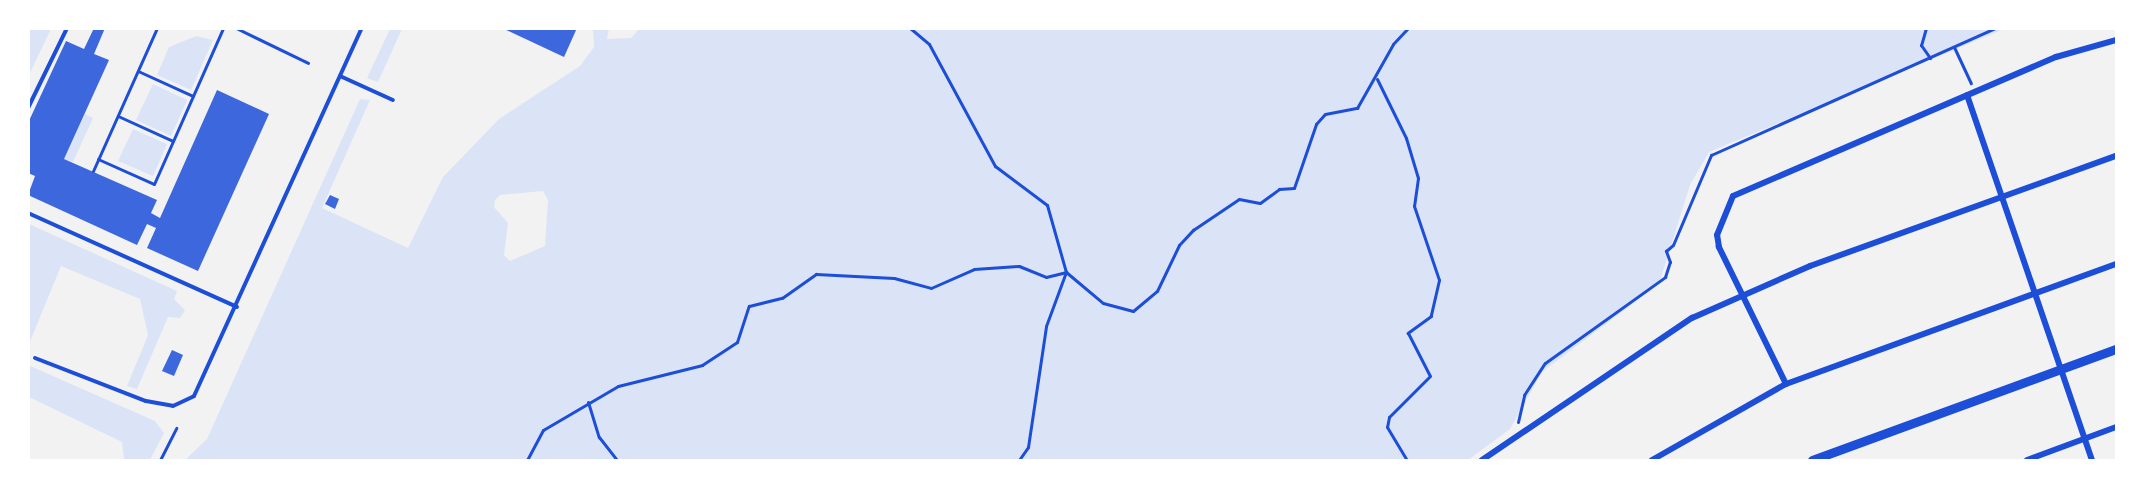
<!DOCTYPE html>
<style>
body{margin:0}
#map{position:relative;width:2145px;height:489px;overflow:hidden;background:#f2f2f2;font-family:"Roboto Condensed",sans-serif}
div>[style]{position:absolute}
.green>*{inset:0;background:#dbe4f7}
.building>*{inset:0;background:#3d67dc}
.path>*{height:3px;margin:-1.5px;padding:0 1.5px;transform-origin:1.5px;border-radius:1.5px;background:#1d4ed8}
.service>*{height:4px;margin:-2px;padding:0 2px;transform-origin:2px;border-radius:2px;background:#1d4ed8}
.minor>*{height:6px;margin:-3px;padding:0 3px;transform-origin:3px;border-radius:3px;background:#1d4ed8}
.tertiary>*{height:9px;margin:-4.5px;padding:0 4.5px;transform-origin:4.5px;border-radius:4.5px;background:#1d4ed8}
span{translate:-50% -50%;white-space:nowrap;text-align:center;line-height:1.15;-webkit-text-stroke:4.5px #fff;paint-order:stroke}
.frame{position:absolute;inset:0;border:30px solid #fff;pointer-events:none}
</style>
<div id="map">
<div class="green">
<i style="clip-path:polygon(29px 28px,51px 29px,29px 75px,28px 29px)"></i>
<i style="clip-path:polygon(evenodd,640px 28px,2004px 29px,1709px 152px,1690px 185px,1659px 284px,1542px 372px,1510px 429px,1468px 460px,185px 460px,207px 439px,360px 99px,370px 100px,322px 208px,408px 248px,443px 177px,499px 119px,580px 66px,594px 47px,593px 29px,609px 29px,607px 39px,631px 38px,640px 28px,543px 191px,548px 200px,545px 246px,510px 261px,504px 255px,508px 223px,494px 207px,495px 200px,500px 195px,543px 191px)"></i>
<i style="clip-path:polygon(390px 29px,402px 29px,378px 82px,367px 78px)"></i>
<i style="clip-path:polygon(196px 36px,213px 40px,191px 90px,157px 75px,169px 47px)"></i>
<i style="clip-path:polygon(153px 84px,187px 100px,171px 136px,136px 120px)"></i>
<i style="clip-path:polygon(85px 114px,93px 118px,73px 162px,64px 159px)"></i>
<i style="clip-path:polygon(133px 129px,167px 144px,153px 176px,118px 161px)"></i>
<i style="clip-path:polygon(29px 224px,177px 291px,174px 299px,185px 310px,180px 318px,168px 317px,137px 389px,127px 386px,148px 335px,140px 299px,61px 266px,29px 344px)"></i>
<i style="clip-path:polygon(28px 365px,155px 421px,164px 433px,150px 460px,124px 460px,122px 442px,29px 397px)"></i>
</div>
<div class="building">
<i style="clip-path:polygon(94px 28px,105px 28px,94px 54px,109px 60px,64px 159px,157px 200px,151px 213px,160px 218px,217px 90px,269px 114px,198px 271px,147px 248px,156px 228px,147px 224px,137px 245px,28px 195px,35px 176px,28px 173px,28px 123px,66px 41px,84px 49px)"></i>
<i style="clip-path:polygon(502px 28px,577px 28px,564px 57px)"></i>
<i style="clip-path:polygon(330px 195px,339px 199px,335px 209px,325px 204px)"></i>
<i style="clip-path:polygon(172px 350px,183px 355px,174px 376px,162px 371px)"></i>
</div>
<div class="path">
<i style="left:236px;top:28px;width:80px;rotate:25.9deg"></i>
<i style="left:910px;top:28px;width:25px;rotate:40deg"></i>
<i style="left:929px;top:44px;width:139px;rotate:61.6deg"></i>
<i style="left:995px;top:166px;width:65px;rotate:36.9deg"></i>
<i style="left:1047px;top:205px;width:70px;rotate:74.2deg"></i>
<i style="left:1066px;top:272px;width:48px;rotate:40deg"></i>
<i style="left:1103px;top:303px;width:31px;rotate:15deg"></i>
<i style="left:1133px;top:311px;width:31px;rotate:-40deg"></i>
<i style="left:1157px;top:291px;width:51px;rotate:-64.4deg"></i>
<i style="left:1179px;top:245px;width:21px;rotate:-47deg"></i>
<i style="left:1193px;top:230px;width:55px;rotate:-34deg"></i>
<i style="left:1239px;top:199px;width:21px;rotate:11deg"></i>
<i style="left:1260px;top:203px;width:24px;rotate:-36deg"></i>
<i style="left:1279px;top:189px;width:15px;rotate:-4deg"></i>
<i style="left:1294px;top:188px;width:68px;rotate:-71deg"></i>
<i style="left:1316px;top:124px;width:13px;rotate:-48deg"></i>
<i style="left:1325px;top:114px;width:33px;rotate:-11deg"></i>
<i style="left:1357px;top:108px;width:73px;rotate:-60.6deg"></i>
<i style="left:1393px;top:44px;width:22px;rotate:-47deg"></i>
<i style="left:1926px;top:28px;width:18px;rotate:106deg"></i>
<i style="left:1921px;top:45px;width:16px;rotate:55deg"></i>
<i style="left:1954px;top:47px;width:40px;rotate:65deg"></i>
<i style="left:138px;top:71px;width:60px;rotate:24.4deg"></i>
<i style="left:1377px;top:79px;width:66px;rotate:63.8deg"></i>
<i style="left:1406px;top:138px;width:42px;rotate:73.3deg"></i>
<i style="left:1418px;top:178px;width:28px;rotate:98deg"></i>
<i style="left:1414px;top:206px;width:78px;rotate:71.3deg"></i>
<i style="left:1439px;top:280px;width:37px;rotate:103deg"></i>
<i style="left:1431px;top:316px;width:29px;rotate:144deg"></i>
<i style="left:1408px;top:333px;width:48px;rotate:62.9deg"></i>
<i style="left:1430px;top:376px;width:58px;rotate:135deg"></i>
<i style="left:1389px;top:417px;width:10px;rotate:101deg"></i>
<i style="left:1387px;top:427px;width:39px;rotate:59deg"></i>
<i style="left:118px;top:116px;width:60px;rotate:24.4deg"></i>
<i style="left:98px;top:159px;width:61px;rotate:24.1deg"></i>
<i style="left:154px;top:184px;width:171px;rotate:-66.1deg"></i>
<i style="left:93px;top:171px;width:157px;rotate:-65.9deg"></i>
<i style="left:588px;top:402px;width:37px;rotate:73deg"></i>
<i style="left:599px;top:437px;width:29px;rotate:52deg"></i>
<i style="left:1518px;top:422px;width:28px;rotate:-77deg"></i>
<i style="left:1524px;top:395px;width:38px;rotate:-57deg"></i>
<i style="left:1545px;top:363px;width:148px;rotate:-35.6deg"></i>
<i style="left:1665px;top:277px;width:16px;rotate:-72deg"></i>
<i style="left:1670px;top:262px;width:12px;rotate:-110deg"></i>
<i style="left:1666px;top:251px;width:9px;rotate:-41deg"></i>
<i style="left:1673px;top:245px;width:98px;rotate:-67.1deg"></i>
<i style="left:1711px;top:155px;width:311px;rotate:-24.1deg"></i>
<i style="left:160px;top:460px;width:36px;rotate:-63deg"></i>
<i style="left:527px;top:460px;width:34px;rotate:-62deg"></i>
<i style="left:543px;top:430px;width:87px;rotate:-30.4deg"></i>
<i style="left:618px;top:386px;width:87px;rotate:-14deg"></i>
<i style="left:702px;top:365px;width:42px;rotate:-33.3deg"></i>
<i style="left:737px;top:342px;width:38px;rotate:-72deg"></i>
<i style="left:749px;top:306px;width:34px;rotate:-14deg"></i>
<i style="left:782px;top:298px;width:42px;rotate:-35.2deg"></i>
<i style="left:816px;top:274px;width:78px;rotate:2.9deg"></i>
<i style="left:894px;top:278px;width:38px;rotate:15deg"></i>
<i style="left:931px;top:288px;width:47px;rotate:-23.8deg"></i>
<i style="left:974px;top:269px;width:45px;rotate:-3.8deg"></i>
<i style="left:1019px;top:266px;width:29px;rotate:22deg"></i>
<i style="left:1046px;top:277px;width:21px;rotate:-14deg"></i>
<i style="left:1019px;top:460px;width:16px;rotate:-55deg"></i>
<i style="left:1028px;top:447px;width:122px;rotate:-81.5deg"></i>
<i style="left:1046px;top:326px;width:58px;rotate:-69.7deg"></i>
</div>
<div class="service">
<i style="left:340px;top:76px;width:58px;rotate:24.4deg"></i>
<i style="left:28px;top:108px;width:89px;rotate:-64deg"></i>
<i style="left:28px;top:213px;width:229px;rotate:24.2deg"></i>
<i style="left:35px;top:358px;width:119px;rotate:21.2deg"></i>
<i style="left:146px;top:401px;width:27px;rotate:10deg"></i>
<i style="left:173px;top:406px;width:23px;rotate:-25deg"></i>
<i style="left:194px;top:396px;width:405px;rotate:-65.5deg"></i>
</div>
<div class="minor">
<i style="left:1967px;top:95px;width:386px;rotate:71.1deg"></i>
<i style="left:1786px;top:384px;width:153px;rotate:-116.1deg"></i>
<i style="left:1719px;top:247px;width:12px;rotate:-99deg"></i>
<i style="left:1717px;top:235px;width:42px;rotate:-67.7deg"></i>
<i style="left:1733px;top:196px;width:352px;rotate:-23.3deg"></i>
<i style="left:2056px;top:57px;width:62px;rotate:-15.8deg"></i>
<i style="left:1482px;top:460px;width:254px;rotate:-34.1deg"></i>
<i style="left:1692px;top:318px;width:129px;rotate:-23.8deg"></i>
<i style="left:1810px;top:266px;width:325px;rotate:-19.8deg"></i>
<i style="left:1652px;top:460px;width:154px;rotate:-29.6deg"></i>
<i style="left:1786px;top:384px;width:351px;rotate:-20deg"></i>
<i style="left:2027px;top:460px;width:95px;rotate:-20.3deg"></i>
</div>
<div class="tertiary">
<i style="left:1812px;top:460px;width:324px;rotate:-20.1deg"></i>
</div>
<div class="frame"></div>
</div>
